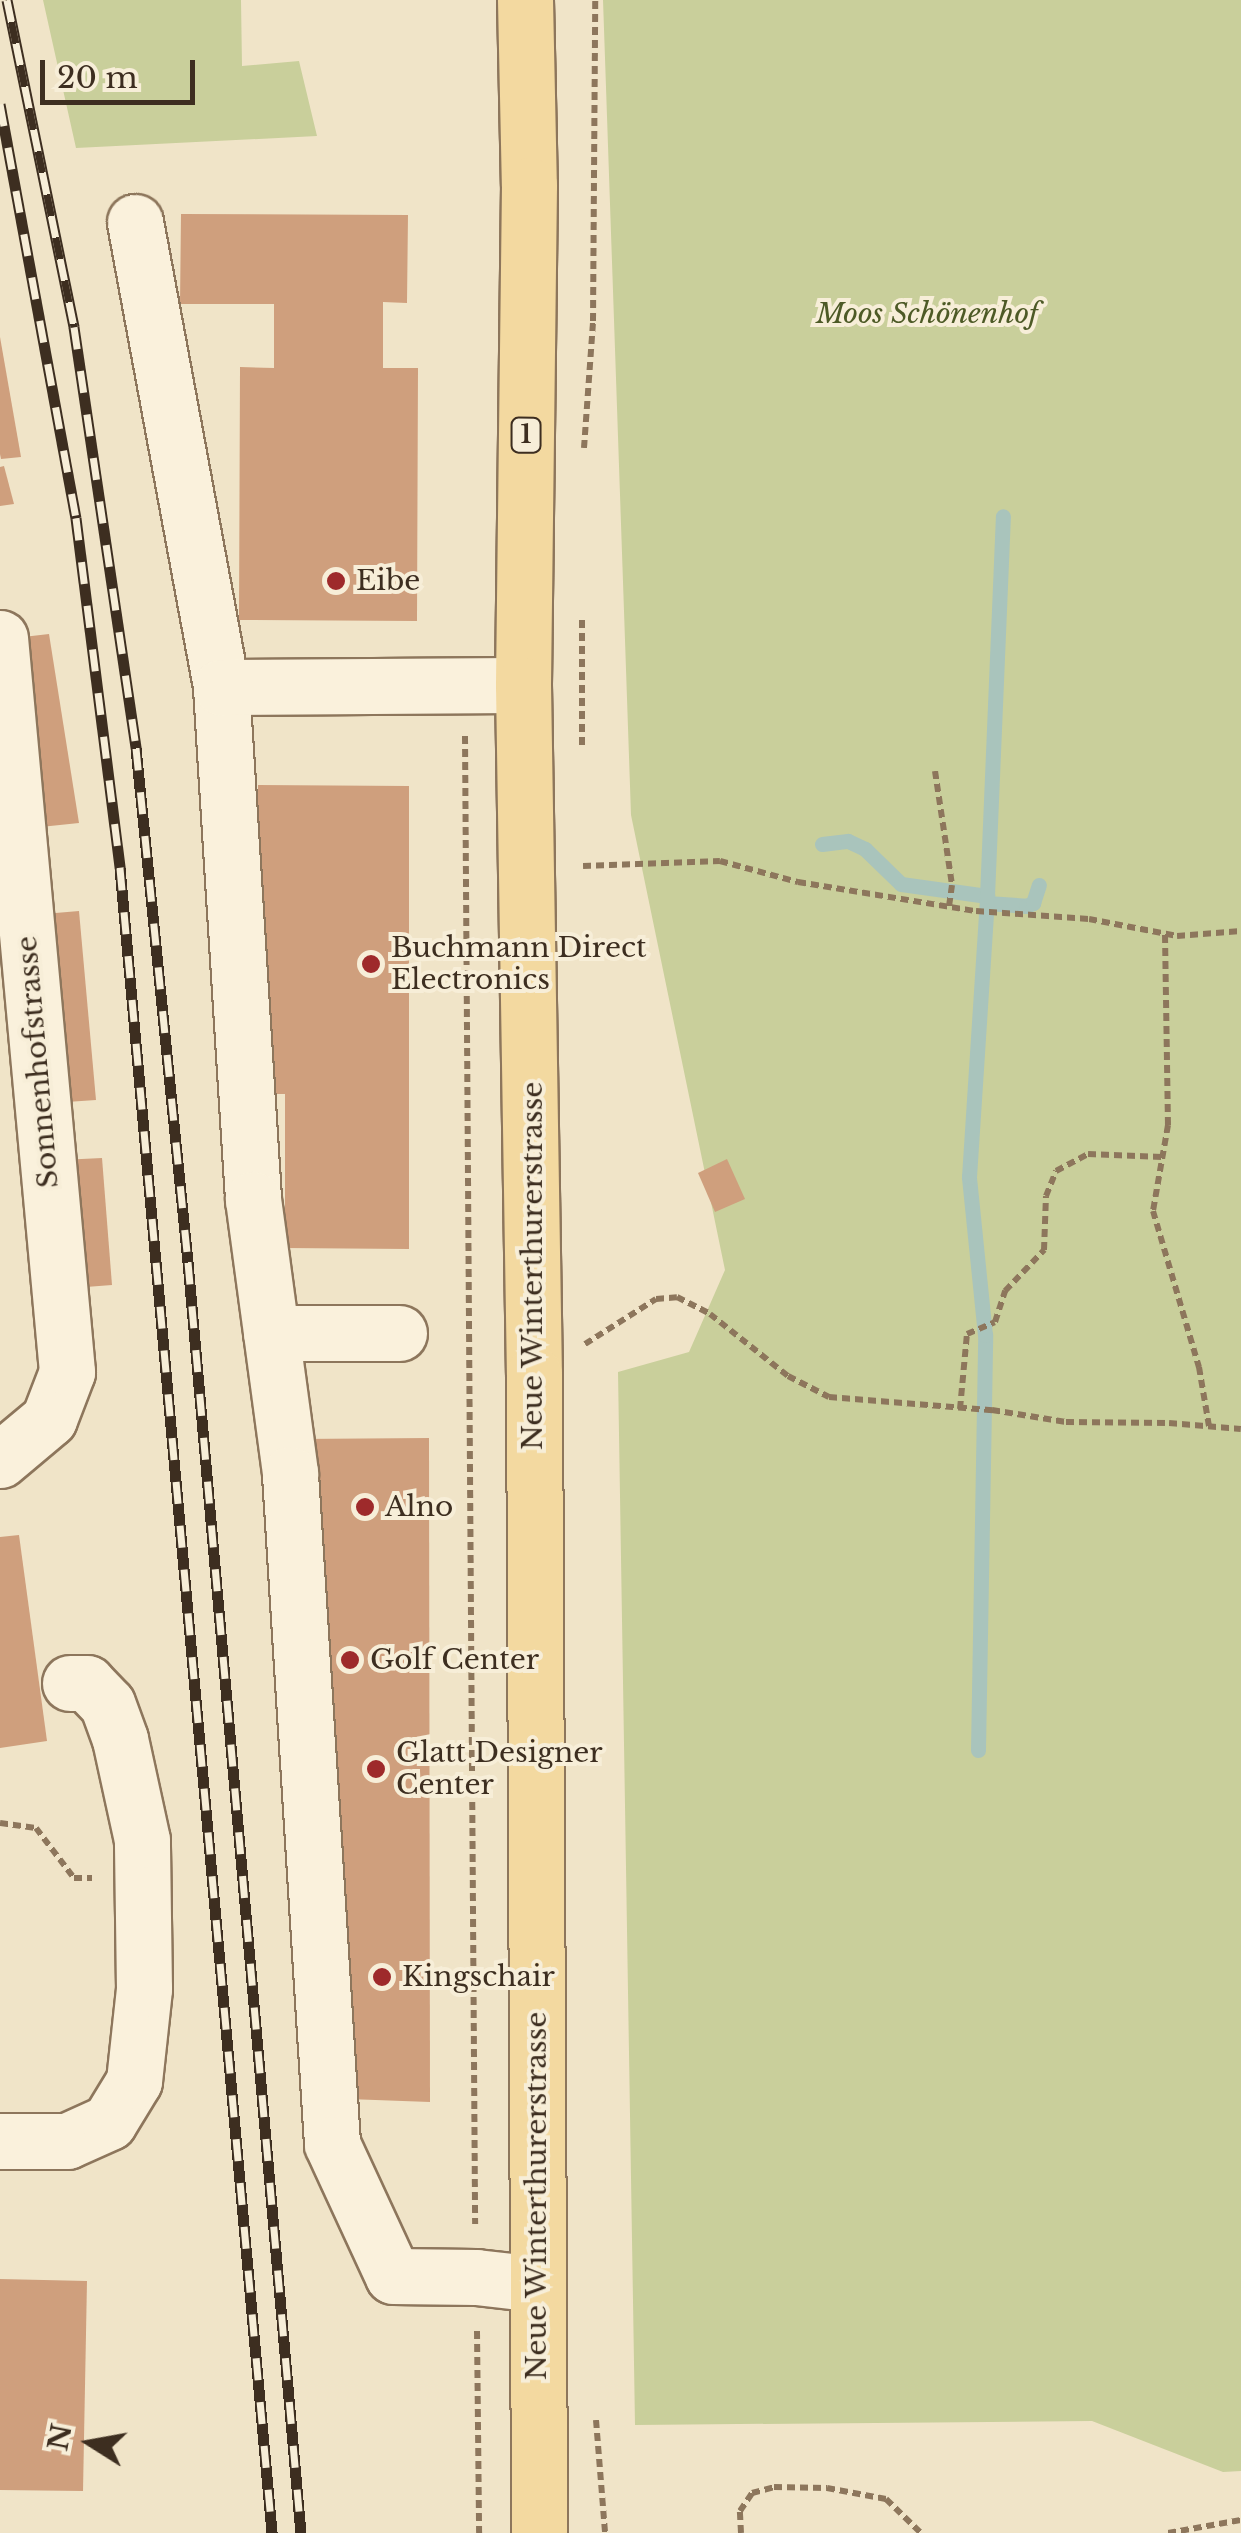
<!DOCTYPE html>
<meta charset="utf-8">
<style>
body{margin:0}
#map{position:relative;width:1241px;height:2533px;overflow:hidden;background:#f0e4c8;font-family:"Libre Baskerville",serif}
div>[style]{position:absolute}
.green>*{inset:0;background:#c9cf9b}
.stream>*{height:15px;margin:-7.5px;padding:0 7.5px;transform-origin:7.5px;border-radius:7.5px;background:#a9c4bc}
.building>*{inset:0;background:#cf9f7d}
.path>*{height:6px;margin-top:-3px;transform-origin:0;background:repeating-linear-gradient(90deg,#8d765c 0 8px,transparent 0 13px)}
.roads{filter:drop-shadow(2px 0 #8d765c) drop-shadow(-2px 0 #8d765c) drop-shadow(0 2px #8d765c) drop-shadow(0 -2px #8d765c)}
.minor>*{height:55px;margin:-27.5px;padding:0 27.5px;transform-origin:27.5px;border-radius:27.5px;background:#faf1dc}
.major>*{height:55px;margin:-27.5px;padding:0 27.5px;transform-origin:27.5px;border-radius:27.5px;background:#f3d9a0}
.rail>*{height:11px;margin-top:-5.5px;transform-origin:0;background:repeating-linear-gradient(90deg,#f7eed8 0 22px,#3d2e20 0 44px);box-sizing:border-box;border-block:2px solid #3d2e20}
.dots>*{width:28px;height:28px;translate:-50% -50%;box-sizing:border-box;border:5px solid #f7eed8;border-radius:50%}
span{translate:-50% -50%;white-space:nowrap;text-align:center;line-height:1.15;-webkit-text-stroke:8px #f7eed8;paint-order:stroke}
.shield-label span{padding:2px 8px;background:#f7eed8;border:2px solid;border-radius:8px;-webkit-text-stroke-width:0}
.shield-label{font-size:25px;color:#3d2e20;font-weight:700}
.park-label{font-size:28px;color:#4d5a26;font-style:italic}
.poi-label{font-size:28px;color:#3d2e20}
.left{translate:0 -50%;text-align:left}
.street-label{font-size:28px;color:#3d2e20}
.north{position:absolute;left:40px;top:2393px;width:100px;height:100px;-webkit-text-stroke:8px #f7eed8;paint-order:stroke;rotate:281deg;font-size:28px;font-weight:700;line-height:40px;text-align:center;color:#3d2e20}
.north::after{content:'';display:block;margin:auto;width:35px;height:45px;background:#3d2e20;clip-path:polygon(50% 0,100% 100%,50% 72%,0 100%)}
.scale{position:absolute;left:40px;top:60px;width:155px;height:45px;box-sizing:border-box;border:5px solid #3d2e20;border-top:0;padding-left:12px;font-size:30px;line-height:35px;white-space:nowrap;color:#3d2e20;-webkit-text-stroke:8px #f7eed8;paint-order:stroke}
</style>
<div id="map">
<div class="green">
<i style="clip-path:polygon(43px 0,241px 0,242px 66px,299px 61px,317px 136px,76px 148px)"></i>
<i style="clip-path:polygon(603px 0,1241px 0,1241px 2471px,1223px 2472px,1092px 2421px,635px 2425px,618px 1372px,689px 1352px,725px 1270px,631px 815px)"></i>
</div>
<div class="stream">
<i style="left:822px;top:844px;width:26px;rotate:-7deg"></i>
<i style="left:848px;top:841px;width:19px;rotate:25deg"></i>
<i style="left:865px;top:849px;width:50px;rotate:44.2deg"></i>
<i style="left:901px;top:884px;width:87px;rotate:7.9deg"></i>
<i style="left:987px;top:903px;width:39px;rotate:4deg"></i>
<i style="left:1026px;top:906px;width:8px;rotate:-23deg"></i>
<i style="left:1033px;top:903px;width:19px;rotate:-72deg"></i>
<i style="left:978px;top:1750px;width:415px;rotate:-89deg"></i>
<i style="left:985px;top:1335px;width:159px;rotate:-95.8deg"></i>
<i style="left:969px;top:1177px;width:282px;rotate:-86.3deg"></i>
<i style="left:987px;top:896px;width:380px;rotate:-87.6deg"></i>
</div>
<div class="building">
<i style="clip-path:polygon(181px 214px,408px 215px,407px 303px,383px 302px,383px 368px,418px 368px,417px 621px,239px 620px,240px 367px,274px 368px,274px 304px,180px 304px)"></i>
<i style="clip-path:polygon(0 337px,21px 457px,1px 459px,0 454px)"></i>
<i style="clip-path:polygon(4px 466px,14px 504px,0 506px,0 467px)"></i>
<i style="clip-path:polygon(49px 634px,79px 823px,31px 828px,6px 639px)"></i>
<i style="clip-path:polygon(258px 785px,409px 786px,409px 1249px,285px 1248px,285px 1094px,258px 1094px)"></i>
<i style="clip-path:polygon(79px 911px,96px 1100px,52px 1103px,32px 915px)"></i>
<i style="clip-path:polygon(102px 1158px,112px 1285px,73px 1288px,61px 1160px)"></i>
<i style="clip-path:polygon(727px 1159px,745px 1199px,715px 1212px,698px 1173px)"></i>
<i style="clip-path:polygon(429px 1438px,430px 2102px,348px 2099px,298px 1439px)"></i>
<i style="clip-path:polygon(19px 1535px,47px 1741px,0 1748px,0 1537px)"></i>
<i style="clip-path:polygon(0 2279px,87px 2281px,83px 2491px,0 2490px)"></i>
</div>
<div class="path">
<i style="left:584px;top:448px;width:127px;rotate:-85.9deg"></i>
<i style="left:593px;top:321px;width:321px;rotate:-89.6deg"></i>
<i style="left:582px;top:620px;width:128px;rotate:90deg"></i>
<i style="left:465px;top:736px;width:1488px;rotate:89.61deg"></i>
<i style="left:935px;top:771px;width:115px;rotate:81.5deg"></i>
<i style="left:952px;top:885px;width:22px;rotate:98deg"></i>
<i style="left:583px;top:866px;width:137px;rotate:-2.1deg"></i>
<i style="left:720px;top:861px;width:81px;rotate:15.1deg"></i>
<i style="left:798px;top:882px;width:180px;rotate:9.3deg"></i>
<i style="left:976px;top:911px;width:113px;rotate:4deg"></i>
<i style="left:1089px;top:919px;width:90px;rotate:10.9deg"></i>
<i style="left:1177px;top:936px;width:64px;rotate:-4.5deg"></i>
<i style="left:1165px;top:935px;width:190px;rotate:89.1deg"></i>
<i style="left:1168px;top:1125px;width:87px;rotate:99.9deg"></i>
<i style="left:1153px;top:1211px;width:163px;rotate:73.6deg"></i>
<i style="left:1199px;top:1367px;width:60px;rotate:80.4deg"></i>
<i style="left:585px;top:1344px;width:84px;rotate:-32.4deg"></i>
<i style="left:656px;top:1299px;width:21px;rotate:-5deg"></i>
<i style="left:677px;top:1297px;width:37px;rotate:27deg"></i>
<i style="left:710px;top:1314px;width:100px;rotate:38.5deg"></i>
<i style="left:788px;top:1376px;width:46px;rotate:27.1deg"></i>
<i style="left:829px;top:1397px;width:164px;rotate:4.6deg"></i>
<i style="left:992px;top:1410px;width:75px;rotate:9.2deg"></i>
<i style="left:1066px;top:1422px;width:103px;rotate:0.6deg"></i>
<i style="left:1169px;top:1423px;width:72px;rotate:4.8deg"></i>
<i style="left:960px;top:1409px;width:75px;rotate:-84.7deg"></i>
<i style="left:967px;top:1334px;width:30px;rotate:-23deg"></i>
<i style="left:995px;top:1322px;width:33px;rotate:-72deg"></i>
<i style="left:1005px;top:1291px;width:57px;rotate:-46.4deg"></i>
<i style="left:1044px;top:1250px;width:54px;rotate:-87.9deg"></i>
<i style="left:1046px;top:1196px;width:27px;rotate:-68deg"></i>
<i style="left:1056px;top:1171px;width:36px;rotate:-28deg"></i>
<i style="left:1088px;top:1154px;width:74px;rotate:2.3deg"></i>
<i style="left:0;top:1823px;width:36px;rotate:8deg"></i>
<i style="left:36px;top:1828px;width:63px;rotate:52.8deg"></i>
<i style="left:74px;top:1878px;width:18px"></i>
<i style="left:477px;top:2331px;width:202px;rotate:89.4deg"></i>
<i style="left:596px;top:2420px;width:113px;rotate:85.4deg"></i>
<i style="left:741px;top:2533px;width:22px;rotate:-93deg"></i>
<i style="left:740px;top:2511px;width:22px;rotate:-56deg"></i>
<i style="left:752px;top:2493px;width:23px;rotate:-15deg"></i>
<i style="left:774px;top:2487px;width:53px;rotate:1.1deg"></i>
<i style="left:827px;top:2488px;width:60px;rotate:10.6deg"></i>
<i style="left:886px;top:2499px;width:49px;rotate:44.2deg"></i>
<i style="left:1168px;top:2533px;width:74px;rotate:-10.1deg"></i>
</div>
<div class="roads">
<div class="minor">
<i style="left:135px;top:222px;width:473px;rotate:79.5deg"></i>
<i style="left:221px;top:687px;width:513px;rotate:86.42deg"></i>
<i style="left:253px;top:1199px;width:277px;rotate:82.3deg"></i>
<i style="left:290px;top:1474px;width:671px;rotate:86.41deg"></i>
<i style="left:332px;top:2144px;width:145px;rotate:65.2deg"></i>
<i style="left:393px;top:2276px;width:83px;rotate:0.7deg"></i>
<i style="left:476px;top:2277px;width:61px;rotate:6.5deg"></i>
<i style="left:0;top:638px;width:737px;rotate:84.78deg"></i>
<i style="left:67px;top:1372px;width:50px;rotate:111deg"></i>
<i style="left:49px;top:1419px;width:64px;rotate:140.1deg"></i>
<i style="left:221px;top:687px;width:302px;rotate:-0.4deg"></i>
<i style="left:271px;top:1333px;width:128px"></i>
<i style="left:0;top:2141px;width:67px"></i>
<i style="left:67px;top:2141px;width:46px;rotate:-24.3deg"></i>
<i style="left:109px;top:2122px;width:48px;rotate:-58.6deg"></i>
<i style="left:134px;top:2081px;width:93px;rotate:-83.8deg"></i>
<i style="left:144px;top:1989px;width:149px;rotate:-90.8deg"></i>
<i style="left:142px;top:1840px;width:103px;rotate:-102.3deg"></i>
<i style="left:120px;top:1739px;width:37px;rotate:-110deg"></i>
<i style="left:107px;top:1704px;width:29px;rotate:-134deg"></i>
<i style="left:87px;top:1683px;width:17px;rotate:180deg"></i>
</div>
<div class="major">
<i style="left:525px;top:0;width:185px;rotate:88.8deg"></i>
<i style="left:529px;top:185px;width:500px;rotate:90.69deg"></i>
<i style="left:523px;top:685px;width:689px;rotate:89.09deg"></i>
<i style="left:534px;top:1374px;width:1159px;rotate:89.75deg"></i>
</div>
</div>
<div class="rail">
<i style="left:7px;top:0;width:334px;rotate:78.4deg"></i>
<i style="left:74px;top:327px;width:426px;rotate:81.6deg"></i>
<i style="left:136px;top:748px;width:517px;rotate:84.22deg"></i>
<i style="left:188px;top:1262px;width:1276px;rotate:84.92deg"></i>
<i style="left:0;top:104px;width:421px;rotate:79.6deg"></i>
<i style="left:76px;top:518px;width:353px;rotate:82.8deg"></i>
<i style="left:120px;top:868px;width:1672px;rotate:84.78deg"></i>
</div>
<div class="dots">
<i style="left:336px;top:581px;background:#9e2a2b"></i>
<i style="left:371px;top:964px;background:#9e2a2b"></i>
<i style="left:365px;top:1507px;background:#9e2a2b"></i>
<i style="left:350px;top:1660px;background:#9e2a2b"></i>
<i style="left:376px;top:1769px;background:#9e2a2b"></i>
<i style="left:382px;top:1977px;background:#9e2a2b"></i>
</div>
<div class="shield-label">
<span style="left:526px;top:435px">1</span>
</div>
<div class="park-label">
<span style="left:927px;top:314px">Moos Schönenhof</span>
</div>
<div class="poi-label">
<span class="left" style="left:356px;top:581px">Eibe</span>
<span class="left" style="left:391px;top:964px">Buchmann Direct<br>Electronics</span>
<span class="left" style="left:385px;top:1507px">Alno</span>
<span class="left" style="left:370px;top:1660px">Golf Center</span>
<span class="left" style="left:396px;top:1769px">Glatt Designer<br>Center</span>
<span class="left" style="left:402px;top:1977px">Kingschair</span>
</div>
<div class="street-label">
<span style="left:38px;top:1062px;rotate:-95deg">Sonnenhofstrasse</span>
<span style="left:533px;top:1266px;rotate:-90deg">Neue Winterthurerstrasse</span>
<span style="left:537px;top:2196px;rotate:-90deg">Neue Winterthurerstrasse</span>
</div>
<div class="north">N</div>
<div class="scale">20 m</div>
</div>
